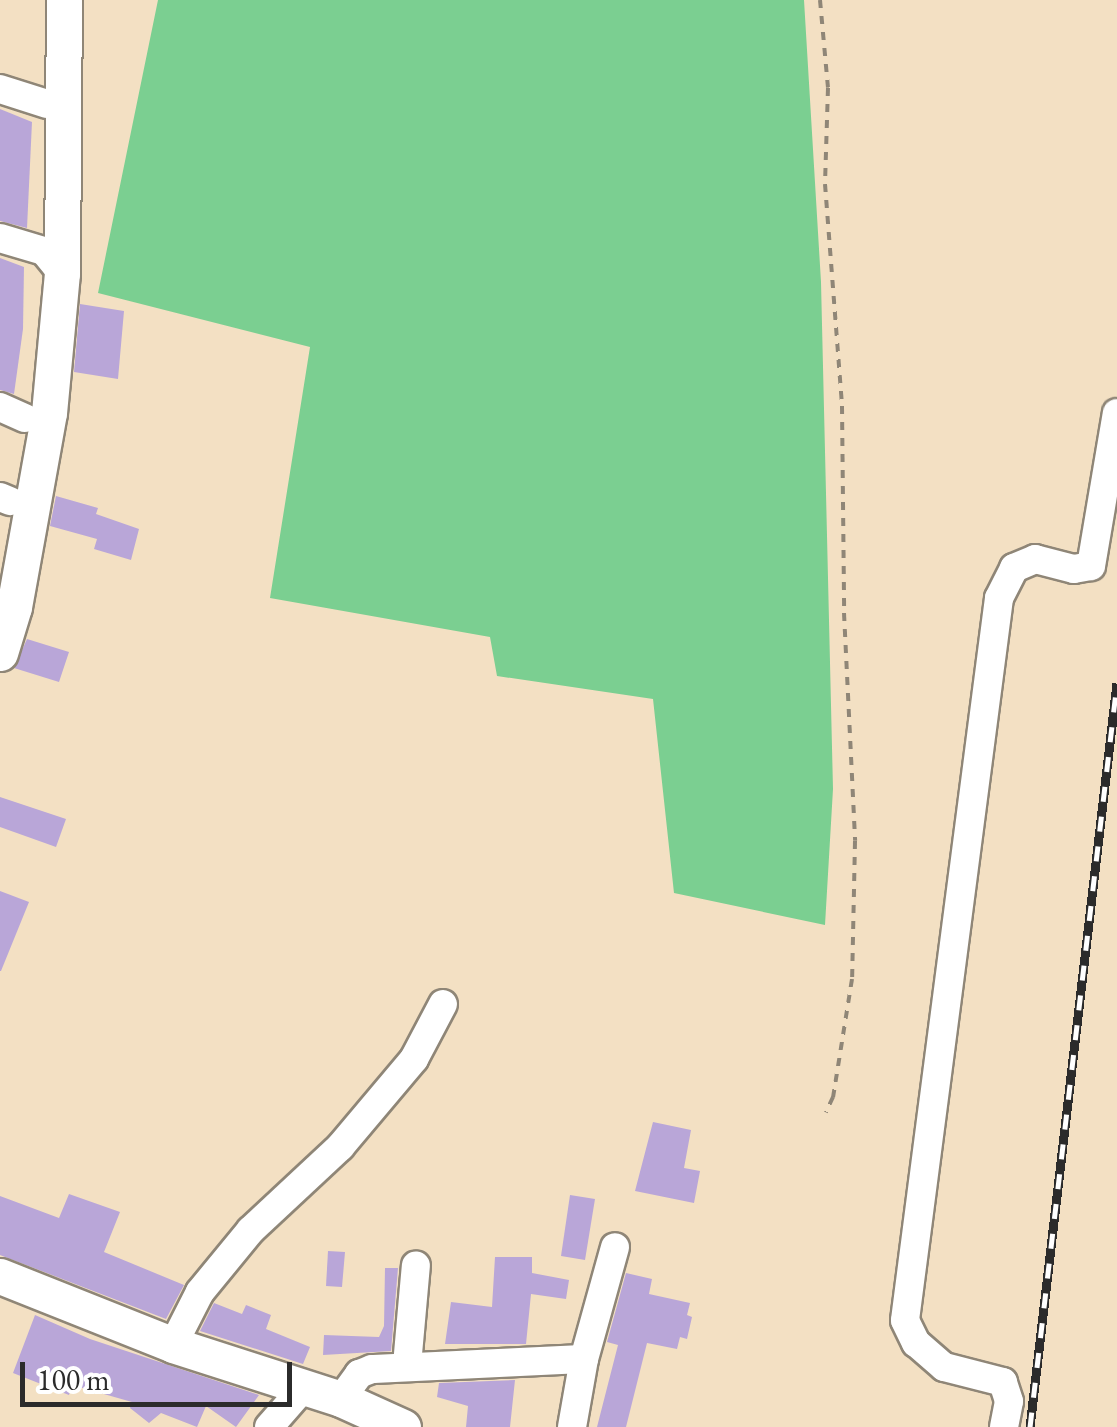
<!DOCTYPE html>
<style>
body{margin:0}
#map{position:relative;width:1117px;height:1427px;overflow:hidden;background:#f3e0c3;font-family:"EB Garamond",serif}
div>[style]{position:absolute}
.green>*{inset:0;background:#7bcf91}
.building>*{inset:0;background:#b9a6d8}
.path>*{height:4px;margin-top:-2px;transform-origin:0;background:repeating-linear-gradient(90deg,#8f8677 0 8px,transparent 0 16px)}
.roads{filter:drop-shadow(2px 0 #8f8677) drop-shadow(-2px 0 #8f8677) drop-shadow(0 2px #8f8677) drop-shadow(0 -2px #8f8677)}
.minor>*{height:28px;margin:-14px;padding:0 14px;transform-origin:14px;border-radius:14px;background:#fff}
.major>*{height:35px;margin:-17.5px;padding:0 17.5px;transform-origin:17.5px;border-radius:17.5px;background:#fff}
.rail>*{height:9px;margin-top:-4.5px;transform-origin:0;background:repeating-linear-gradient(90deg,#fff 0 15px,#2b2b2b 0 30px);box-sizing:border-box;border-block:2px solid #2b2b2b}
span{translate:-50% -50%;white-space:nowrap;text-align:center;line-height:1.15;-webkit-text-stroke:9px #fff;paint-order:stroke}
.scale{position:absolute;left:20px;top:1362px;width:272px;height:45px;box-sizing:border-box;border:5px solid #2b2b2b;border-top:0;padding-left:12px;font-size:30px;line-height:35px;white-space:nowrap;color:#2b2b2b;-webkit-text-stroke:8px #fff;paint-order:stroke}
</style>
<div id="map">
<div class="green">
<i style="clip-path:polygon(158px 0,804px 0,821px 282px,833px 789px,825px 925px,674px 893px,653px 699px,497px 676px,490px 637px,270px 598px,310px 347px,98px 293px)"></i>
</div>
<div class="building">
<i style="clip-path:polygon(0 109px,32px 122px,27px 228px,0 221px)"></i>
<i style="clip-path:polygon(0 258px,24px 267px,23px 329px,14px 394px,0 390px)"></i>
<i style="clip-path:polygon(80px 304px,124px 311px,118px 379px,74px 372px)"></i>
<i style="clip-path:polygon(56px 496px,98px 508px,96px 514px,139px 529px,131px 560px,94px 549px,97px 539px,50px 526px)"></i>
<i style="clip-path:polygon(27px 639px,69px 652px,59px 682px,14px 668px)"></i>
<i style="clip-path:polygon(0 797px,66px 819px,56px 847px,0 827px)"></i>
<i style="clip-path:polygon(0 891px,29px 902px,1px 971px,0 971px)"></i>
<i style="clip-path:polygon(653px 1122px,691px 1130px,684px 1168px,700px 1171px,694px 1203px,635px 1191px)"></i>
<i style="clip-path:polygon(69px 1194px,120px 1212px,104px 1252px,184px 1285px,166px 1319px,0 1255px,0 1196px,59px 1218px)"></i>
<i style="clip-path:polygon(570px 1195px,595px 1199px,585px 1260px,561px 1256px)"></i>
<i style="clip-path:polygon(328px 1251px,345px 1252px,342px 1287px,326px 1286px)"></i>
<i style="clip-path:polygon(495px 1257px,532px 1257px,532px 1273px,569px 1280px,566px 1299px,531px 1294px,526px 1344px,445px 1344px,451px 1302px,492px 1307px)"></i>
<i style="clip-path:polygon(385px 1268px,398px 1268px,391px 1351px,323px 1355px,324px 1335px,379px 1337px,384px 1326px)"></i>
<i style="clip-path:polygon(626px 1273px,652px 1279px,649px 1294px,690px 1303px,687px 1315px,692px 1317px,687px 1339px,680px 1337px,677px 1349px,647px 1343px,626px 1427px,597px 1427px,618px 1345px,607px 1342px)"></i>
<i style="clip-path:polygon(214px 1303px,242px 1314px,246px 1305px,271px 1315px,266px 1329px,310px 1347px,303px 1364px,200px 1331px)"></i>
<i style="clip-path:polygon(35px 1315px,90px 1339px,259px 1395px,236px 1427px,206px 1406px,197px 1427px,161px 1413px,149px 1423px,130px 1408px,132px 1402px,72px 1385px,69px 1395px,13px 1373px)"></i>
<i style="clip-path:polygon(515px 1380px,510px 1427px,466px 1427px,468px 1406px,437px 1397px,439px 1383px)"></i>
</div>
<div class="path">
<i style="left:820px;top:0;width:88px;rotate:84.8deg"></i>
<i style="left:828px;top:88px;width:96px;rotate:91.8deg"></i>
<i style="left:825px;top:184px;width:223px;rotate:85.6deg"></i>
<i style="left:842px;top:406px;width:207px;rotate:89.4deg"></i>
<i style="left:844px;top:613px;width:228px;rotate:87.2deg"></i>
<i style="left:855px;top:841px;width:138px;rotate:91.2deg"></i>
<i style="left:852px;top:979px;width:120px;rotate:99.1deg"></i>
<i style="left:833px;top:1097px;width:17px;rotate:115deg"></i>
</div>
<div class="roads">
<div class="minor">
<i style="left:0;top:89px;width:49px;rotate:17.7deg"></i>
<i style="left:0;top:238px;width:46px;rotate:16.5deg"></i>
<i style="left:44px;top:251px;width:28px;rotate:51deg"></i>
<i style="left:0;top:407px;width:27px;rotate:24deg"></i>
<i style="left:0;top:497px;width:11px;rotate:22deg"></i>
<i style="left:173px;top:1345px;width:59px;rotate:-63deg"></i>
<i style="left:200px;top:1292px;width:80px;rotate:-50.6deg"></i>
<i style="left:251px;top:1230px;width:122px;rotate:-43deg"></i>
<i style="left:340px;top:1147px;width:115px;rotate:-49.9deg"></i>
<i style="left:414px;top:1059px;width:62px;rotate:-62.2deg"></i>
<i style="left:407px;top:1365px;width:100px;rotate:-84.9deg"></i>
<i style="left:341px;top:1399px;width:31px;rotate:-54deg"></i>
<i style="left:359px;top:1374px;width:14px;rotate:-21deg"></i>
<i style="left:372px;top:1369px;width:212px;rotate:-2.7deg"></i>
<i style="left:269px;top:1427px;width:53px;rotate:-48.8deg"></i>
<i style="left:572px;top:1427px;width:69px;rotate:-80deg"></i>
<i style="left:584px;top:1359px;width:116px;rotate:-74.5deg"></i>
<i style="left:1004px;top:1427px;width:26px;rotate:-79deg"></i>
<i style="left:1009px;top:1401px;width:20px;rotate:-108deg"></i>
<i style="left:1003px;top:1382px;width:61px;rotate:-165.7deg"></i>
<i style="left:944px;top:1367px;width:37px;rotate:-139deg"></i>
<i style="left:916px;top:1343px;width:25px;rotate:-116deg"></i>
<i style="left:905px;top:1320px;width:728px;rotate:-82.58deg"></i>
<i style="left:999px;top:598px;width:34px;rotate:-63deg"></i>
<i style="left:1014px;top:568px;width:23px;rotate:-23deg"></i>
<i style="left:1035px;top:559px;width:40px;rotate:14.4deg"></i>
<i style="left:1074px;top:569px;width:17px;rotate:-10deg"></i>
<i style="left:1091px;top:566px;width:155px;rotate:-80.4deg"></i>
</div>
<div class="major">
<i style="left:0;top:653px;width:48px;rotate:-73.1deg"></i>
<i style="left:14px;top:607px;width:197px;rotate:-79.8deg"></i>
<i style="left:49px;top:413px;width:141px;rotate:-84.7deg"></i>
<i style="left:62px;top:273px;width:273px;rotate:-89.6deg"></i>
<i style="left:0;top:1276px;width:186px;rotate:21.7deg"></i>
<i style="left:173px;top:1345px;width:176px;rotate:17.8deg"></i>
<i style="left:341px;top:1399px;width:68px;rotate:24.3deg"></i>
</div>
</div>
<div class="rail">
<i style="left:1030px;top:1427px;width:749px;rotate:-83.33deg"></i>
</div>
<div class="scale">100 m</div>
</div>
